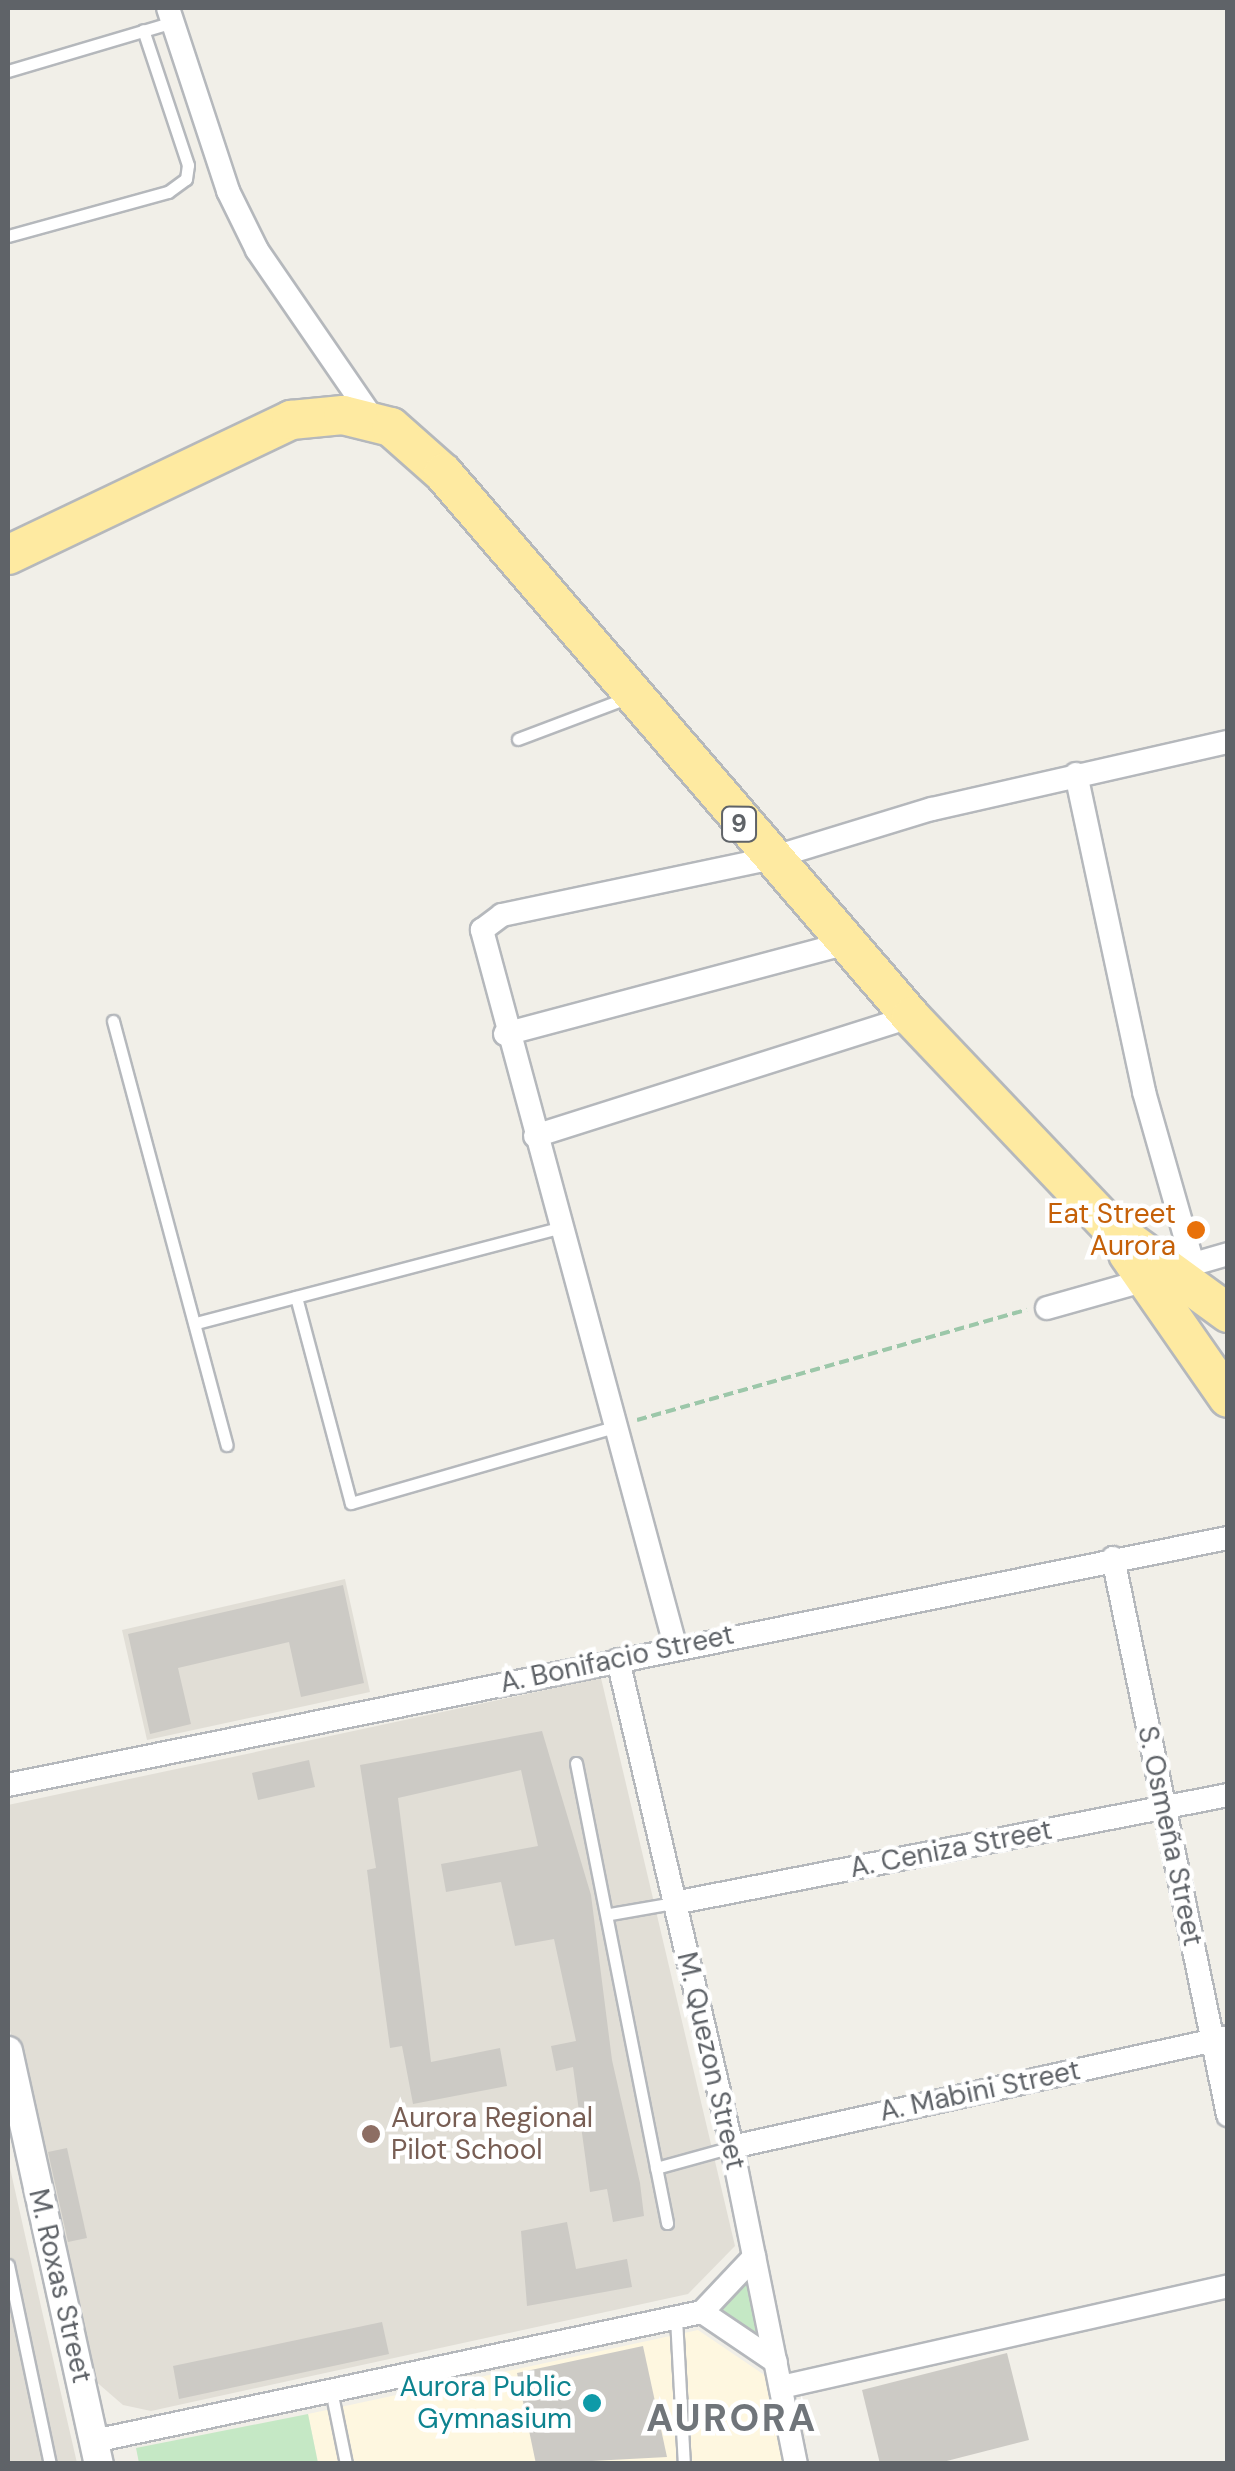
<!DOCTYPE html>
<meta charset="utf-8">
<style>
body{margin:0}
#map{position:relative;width:1235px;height:2471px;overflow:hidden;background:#f1efe8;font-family:"DM Sans",sans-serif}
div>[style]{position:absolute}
.commercial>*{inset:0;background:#fef7e0}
.education>*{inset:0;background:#e1ded6}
.green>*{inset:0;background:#c5e8c5}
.building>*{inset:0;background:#cccac5}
.path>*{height:4px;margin-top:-2px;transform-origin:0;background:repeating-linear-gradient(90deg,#9cc7a9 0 10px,transparent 0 15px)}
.roads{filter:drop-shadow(2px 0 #b5b8bc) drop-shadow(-2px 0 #b5b8bc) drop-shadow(0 2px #b5b8bc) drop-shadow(0 -2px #b5b8bc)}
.service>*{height:11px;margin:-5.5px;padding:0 5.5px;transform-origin:5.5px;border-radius:5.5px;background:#fff}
.minor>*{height:22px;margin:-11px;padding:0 11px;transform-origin:11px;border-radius:11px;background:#fff}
.tertiary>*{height:28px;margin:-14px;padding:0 14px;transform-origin:14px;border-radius:14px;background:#fff}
.trunk>*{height:38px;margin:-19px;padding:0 19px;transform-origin:19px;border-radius:19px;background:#feeaa1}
.dots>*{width:28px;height:28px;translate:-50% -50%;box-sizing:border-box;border:5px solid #fff;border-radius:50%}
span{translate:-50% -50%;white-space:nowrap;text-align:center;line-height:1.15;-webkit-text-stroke:9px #fff;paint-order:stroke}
.shield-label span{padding:2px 8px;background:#fff;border:2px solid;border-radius:8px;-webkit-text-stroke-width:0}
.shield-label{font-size:25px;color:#5f6368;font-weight:700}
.food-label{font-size:28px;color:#c56008}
.right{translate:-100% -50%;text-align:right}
.street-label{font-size:28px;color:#5f6368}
.education-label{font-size:28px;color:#785e54}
.left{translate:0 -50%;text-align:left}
.culture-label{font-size:28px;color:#0d838f}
.district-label{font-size:38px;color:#70757a;font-weight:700;letter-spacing:2.5px}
.frame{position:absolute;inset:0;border:10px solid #5f6368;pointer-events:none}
</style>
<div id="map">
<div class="commercial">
<i style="clip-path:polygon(698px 2330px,766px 2376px,783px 2463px,318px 2463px,308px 2414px)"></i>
</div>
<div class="education">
<i style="clip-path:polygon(345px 1579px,370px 1692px,147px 1740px,122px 1630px)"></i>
<i style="clip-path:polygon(601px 1678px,735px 2246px,688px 2294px,151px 2411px,123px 2405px,93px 2379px,8px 2022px,8px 1805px)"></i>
<i style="clip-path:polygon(8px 2159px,42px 2311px,77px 2463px,8px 2463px)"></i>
</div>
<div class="green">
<i style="clip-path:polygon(749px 2274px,763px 2344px,714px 2309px)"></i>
<i style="clip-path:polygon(308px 2414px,318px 2463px,139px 2463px,136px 2448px)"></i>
</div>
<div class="building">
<i style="clip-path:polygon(343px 1585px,364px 1683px,301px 1697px,289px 1642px,178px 1668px,191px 1724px,150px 1734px,128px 1634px)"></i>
<i style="clip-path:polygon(542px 1731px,591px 1895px,612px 2060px,640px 2183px,644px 2216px,613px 2222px,607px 2189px,590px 2192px,573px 2067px,556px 2071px,551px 2046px,576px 2041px,554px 1939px,515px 1946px,501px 1882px,446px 1892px,441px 1864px,538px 1846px,521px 1770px,398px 1798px,431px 2062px,500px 2048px,507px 2086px,413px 2104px,402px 2046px,390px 2048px,382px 1989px,367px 1870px,376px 1868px,360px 1765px)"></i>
<i style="clip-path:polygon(309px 1760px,315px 1787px,258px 1800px,252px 1773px)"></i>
<i style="clip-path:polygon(67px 2148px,87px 2238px,68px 2242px,48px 2152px)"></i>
<i style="clip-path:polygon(567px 2222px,576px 2269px,627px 2259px,632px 2287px,527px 2306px,521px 2231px)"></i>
<i style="clip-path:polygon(382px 2322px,389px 2354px,179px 2399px,173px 2366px)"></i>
<i style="clip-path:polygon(643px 2346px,667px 2457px,536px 2464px,517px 2373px)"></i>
<i style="clip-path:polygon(1007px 2353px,1029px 2440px,935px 2464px,880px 2464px,862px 2390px)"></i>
</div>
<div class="path">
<i style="left:637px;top:1420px;width:405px;rotate:-15.8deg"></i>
</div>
<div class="roads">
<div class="service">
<i style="left:8px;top:71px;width:172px;rotate:-16.5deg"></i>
<i style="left:8px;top:236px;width:166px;rotate:-15.4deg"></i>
<i style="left:168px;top:192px;width:22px;rotate:-36deg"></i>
<i style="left:186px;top:179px;width:14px;rotate:-82deg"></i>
<i style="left:188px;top:165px;width:142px;rotate:-108.4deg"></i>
<i style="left:518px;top:739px;width:119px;rotate:-20.7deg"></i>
<i style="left:113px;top:1021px;width:439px;rotate:75deg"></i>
<i style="left:296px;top:1297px;width:213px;rotate:75.1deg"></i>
<i style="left:351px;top:1503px;width:277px;rotate:-16.1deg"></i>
<i style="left:200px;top:1322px;width:373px;rotate:-14.7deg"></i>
<i style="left:576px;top:1763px;width:469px;rotate:78.8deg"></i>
<i style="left:610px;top:1914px;width:65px;rotate:-9.8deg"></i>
<i style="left:656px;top:2168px;width:79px;rotate:-15.4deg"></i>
<i style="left:8px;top:2265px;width:203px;rotate:78.1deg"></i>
<i style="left:676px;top:2318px;width:146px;rotate:86.9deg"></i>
<i style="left:331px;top:2390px;width:76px;rotate:78.5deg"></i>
</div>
<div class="minor">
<i style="left:168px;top:8px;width:193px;rotate:71.8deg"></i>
<i style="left:228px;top:191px;width:66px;rotate:63.8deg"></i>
<i style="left:257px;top:250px;width:205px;rotate:55.5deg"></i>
<i style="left:1076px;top:774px;width:325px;rotate:77.9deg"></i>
<i style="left:1144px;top:1092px;width:179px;rotate:74.1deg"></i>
<i style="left:505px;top:1034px;width:350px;rotate:-14.9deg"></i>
<i style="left:535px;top:1136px;width:394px;rotate:-17.6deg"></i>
<i style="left:1183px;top:1267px;width:47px;rotate:-16.1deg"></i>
<i style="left:1047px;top:1308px;width:110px;rotate:-15.8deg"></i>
<i style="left:1113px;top:1558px;width:569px;rotate:78.33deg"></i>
<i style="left:675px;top:1645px;width:741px;rotate:-105.11deg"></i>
<i style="left:482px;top:930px;width:25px;rotate:-37deg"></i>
<i style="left:502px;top:915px;width:272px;rotate:-11.9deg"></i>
<i style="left:768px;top:859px;width:171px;rotate:-17deg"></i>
<i style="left:932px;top:809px;width:303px;rotate:-12.8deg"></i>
<i style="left:618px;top:1660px;width:500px;rotate:76.83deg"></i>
<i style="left:732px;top:2147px;width:323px;rotate:78.6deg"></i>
<i style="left:8px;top:1785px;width:1245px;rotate:-11.45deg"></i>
<i style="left:674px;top:1903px;width:564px;rotate:-11.03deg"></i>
<i style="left:732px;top:2147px;width:508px;rotate:-12.5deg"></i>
<i style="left:702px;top:2312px;width:89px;rotate:34deg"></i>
<i style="left:781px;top:2387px;width:458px;rotate:-12.7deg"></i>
<i style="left:94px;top:2441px;width:622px;rotate:-11.98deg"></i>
<i style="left:702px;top:2312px;width:76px;rotate:-46.6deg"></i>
</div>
<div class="tertiary">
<i style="left:8px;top:2051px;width:423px;rotate:77.6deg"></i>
</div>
<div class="trunk">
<i style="left:8px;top:555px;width:314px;rotate:-25.5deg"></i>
<i style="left:291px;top:420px;width:52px;rotate:-5.5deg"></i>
<i style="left:343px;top:415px;width:49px;rotate:14deg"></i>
<i style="left:391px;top:427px;width:69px;rotate:41.5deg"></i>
<i style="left:443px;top:473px;width:718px;rotate:49.29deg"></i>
<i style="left:911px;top:1017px;width:289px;rotate:46.5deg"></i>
<i style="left:1110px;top:1227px;width:146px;rotate:36.1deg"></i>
<i style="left:1128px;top:1254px;width:175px;rotate:55.2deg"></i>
</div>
</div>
<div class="dots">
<i style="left:1196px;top:1230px;background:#e8710a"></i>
<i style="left:371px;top:2134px;background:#8d6e63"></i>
<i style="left:592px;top:2403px;background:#0f9aa8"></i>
</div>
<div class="shield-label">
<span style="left:739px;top:824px">9</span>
</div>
<div class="food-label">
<span class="right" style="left:1176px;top:1230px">Eat Street<br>Aurora</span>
</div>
<div class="street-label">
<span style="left:617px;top:1659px;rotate:-12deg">A. Bonifacio Street</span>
<span style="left:1170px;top:1836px;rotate:78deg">S. Osmeña Street</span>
<span style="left:951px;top:1849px;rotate:-11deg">A. Ceniza Street</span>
<span style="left:711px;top:2061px;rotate:77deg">M. Quezon Street</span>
<span style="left:980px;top:2091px;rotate:-12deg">A. Mabini Street</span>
<span style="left:60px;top:2286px;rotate:77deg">M. Roxas Street</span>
</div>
<div class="education-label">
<span class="left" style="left:391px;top:2134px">Aurora Regional<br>Pilot School</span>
</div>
<div class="culture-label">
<span class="right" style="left:572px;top:2403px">Aurora Public<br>Gymnasium</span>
</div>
<div class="district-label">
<span style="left:732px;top:2419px">AURORA</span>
</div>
<div class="frame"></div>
</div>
